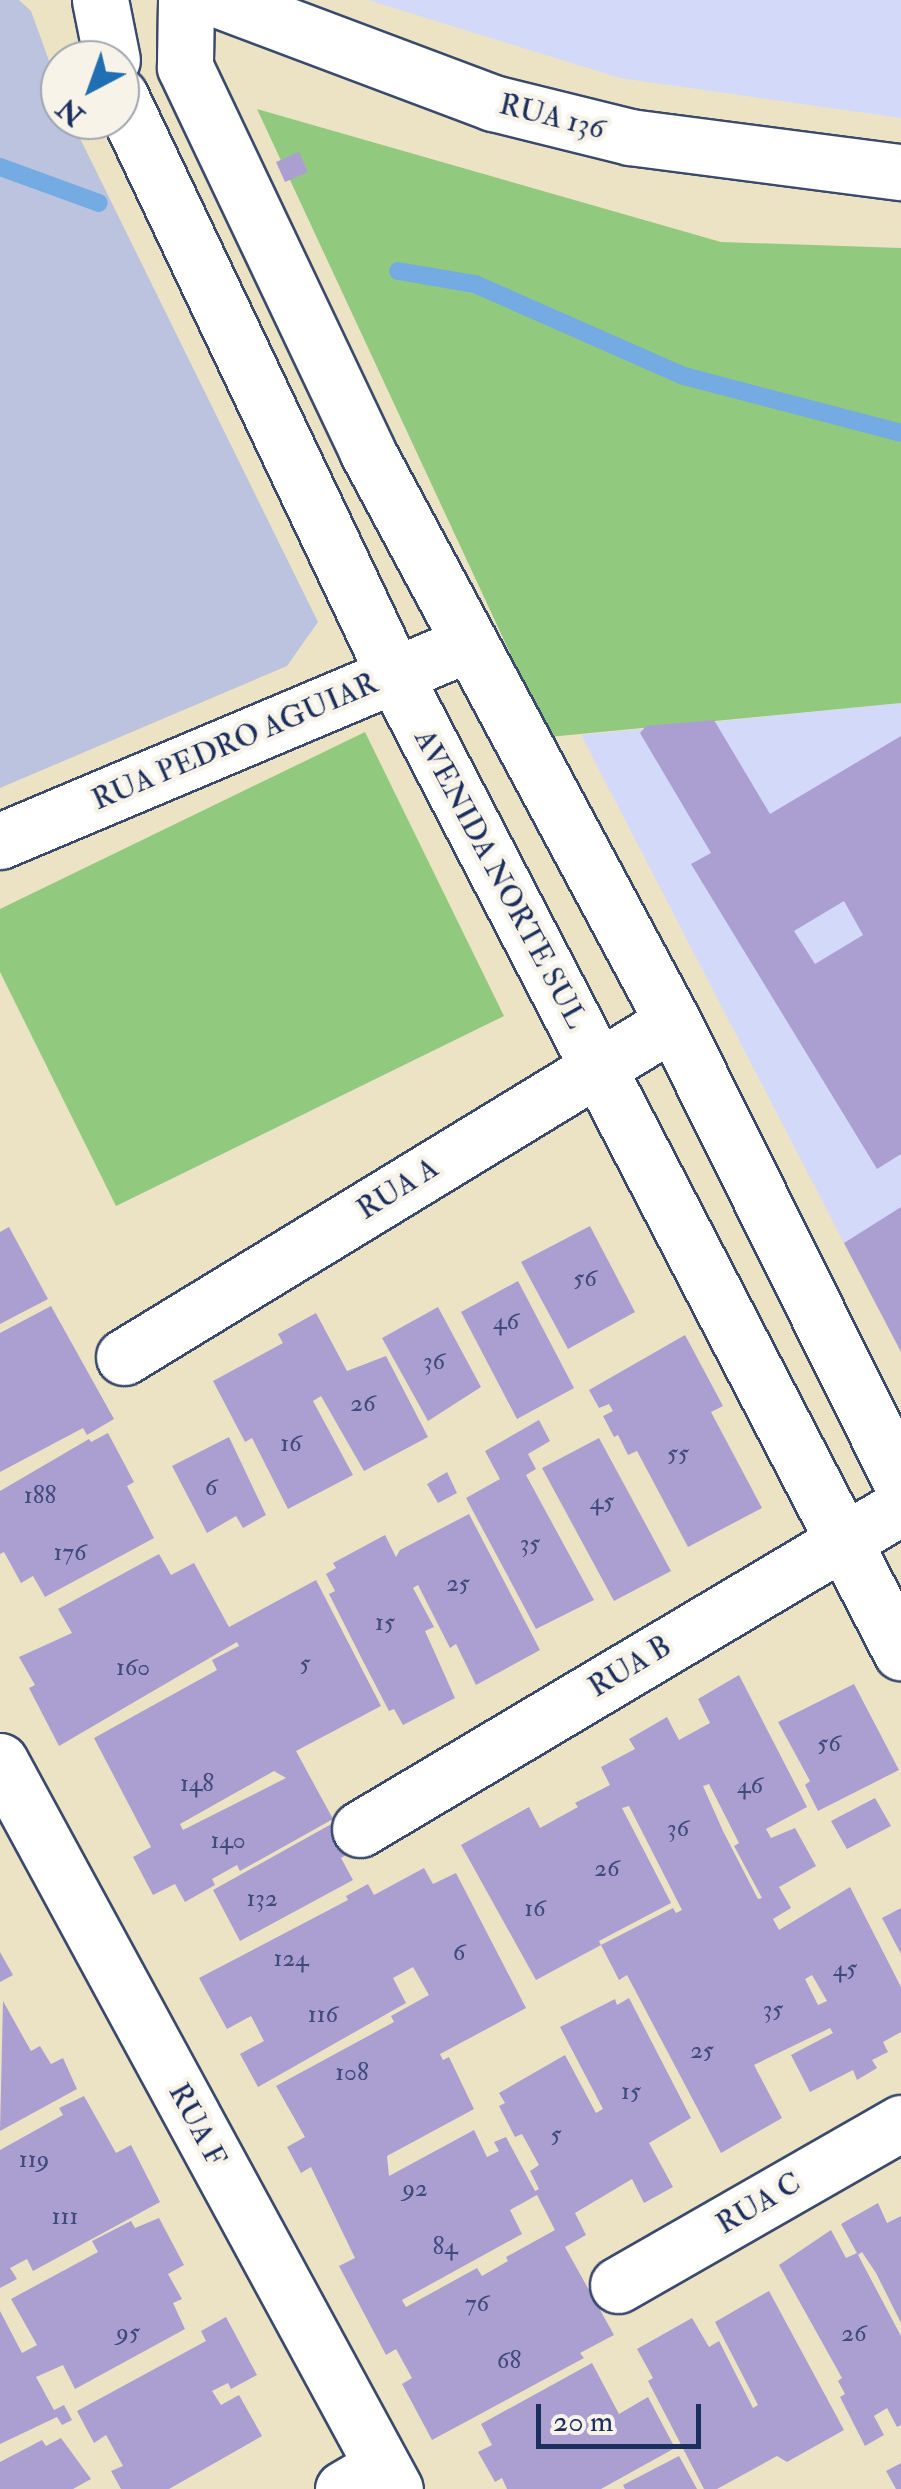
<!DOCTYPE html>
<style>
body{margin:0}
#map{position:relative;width:901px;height:2489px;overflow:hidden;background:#ece3c4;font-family:"IM FELL Double Pica",serif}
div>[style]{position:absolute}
.built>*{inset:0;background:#d3d9f9}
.industrial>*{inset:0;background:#bcc3de}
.green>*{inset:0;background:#91ca7e}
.stream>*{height:18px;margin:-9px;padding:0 9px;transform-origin:9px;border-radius:9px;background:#73abe2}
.building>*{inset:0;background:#ab9fd2}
.roads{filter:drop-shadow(2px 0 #3a4a6d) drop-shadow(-2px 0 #3a4a6d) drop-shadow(0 2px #3a4a6d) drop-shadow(0 -2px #3a4a6d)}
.street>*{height:55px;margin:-27.5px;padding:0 27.5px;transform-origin:27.5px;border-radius:27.5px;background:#fff}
span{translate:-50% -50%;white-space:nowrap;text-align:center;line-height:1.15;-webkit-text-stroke:9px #f7f3e8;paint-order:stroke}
.number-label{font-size:25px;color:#3f4b7b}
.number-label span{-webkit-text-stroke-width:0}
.street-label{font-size:30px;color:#1b2f5e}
.north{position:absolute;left:40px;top:40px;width:100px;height:100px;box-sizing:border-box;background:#f7f3e8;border:2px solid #9fa5b1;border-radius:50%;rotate:221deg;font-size:28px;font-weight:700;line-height:40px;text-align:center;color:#1b2f5e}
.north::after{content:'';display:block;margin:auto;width:35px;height:45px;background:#1f6fb2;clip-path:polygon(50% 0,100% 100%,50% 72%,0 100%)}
.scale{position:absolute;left:536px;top:2404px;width:165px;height:45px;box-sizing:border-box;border:5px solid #1b2f5e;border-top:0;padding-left:12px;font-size:30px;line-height:35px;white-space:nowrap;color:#1b2f5e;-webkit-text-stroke:8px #f7f3e8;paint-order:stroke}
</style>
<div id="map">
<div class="built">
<i style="clip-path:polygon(368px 0,901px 0,901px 118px,620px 78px)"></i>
<i style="clip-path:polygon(901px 703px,901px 1208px,844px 1243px,581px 735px)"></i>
</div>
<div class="industrial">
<i style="clip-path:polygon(0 0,19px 0,31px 11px,60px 91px,60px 120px,71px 120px,318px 622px,287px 666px,0 788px)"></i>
</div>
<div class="green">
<i style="clip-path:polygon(257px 109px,721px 242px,901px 248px,901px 703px,549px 737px)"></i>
<i style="clip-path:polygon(365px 732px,504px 1016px,116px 1206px,0 972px,0 909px)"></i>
</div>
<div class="stream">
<i style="left:0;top:167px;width:105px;rotate:20deg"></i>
<i style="left:398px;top:271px;width:78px;rotate:9.6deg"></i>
<i style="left:475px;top:284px;width:228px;rotate:23.8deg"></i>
<i style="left:684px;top:376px;width:224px;rotate:14.7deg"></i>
</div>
<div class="building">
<i style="clip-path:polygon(299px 152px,308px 172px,285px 182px,276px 162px)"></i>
<i style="clip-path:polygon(evenodd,714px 720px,770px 814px,901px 736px,901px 1154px,877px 1169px,691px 864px,711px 853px,640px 733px,646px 726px,714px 720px,844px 901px,863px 935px,815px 964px,794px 931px,844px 901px)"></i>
<i style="clip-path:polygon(901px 1207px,901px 1352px,844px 1243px)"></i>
<i style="clip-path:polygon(590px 1226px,635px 1312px,568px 1349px,521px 1262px)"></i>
<i style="clip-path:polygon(9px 1227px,48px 1299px,0 1324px,0 1232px)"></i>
<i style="clip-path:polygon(518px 1281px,574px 1388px,517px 1419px,461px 1312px)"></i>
<i style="clip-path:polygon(51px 1306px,114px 1419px,87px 1435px,83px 1428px,0 1472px,0 1333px)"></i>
<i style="clip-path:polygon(438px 1307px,481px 1387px,428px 1421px,382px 1338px)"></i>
<i style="clip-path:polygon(316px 1313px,347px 1371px,386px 1356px,428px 1437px,364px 1471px,321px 1396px,313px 1401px,353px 1475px,288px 1509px,252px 1438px,245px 1442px,213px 1381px,283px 1343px,278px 1334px)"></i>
<i style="clip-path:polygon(685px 1335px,723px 1406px,711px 1412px,762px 1508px,688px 1547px,637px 1451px,628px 1455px,618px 1435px,614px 1437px,603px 1416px,613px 1411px,609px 1404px,599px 1408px,589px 1390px)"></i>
<i style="clip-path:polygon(539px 1420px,550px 1441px,528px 1454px,536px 1469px,526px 1475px,594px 1600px,536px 1629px,466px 1498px,500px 1479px,485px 1451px)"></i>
<i style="clip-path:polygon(108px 1433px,134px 1482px,127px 1486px,154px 1538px,45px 1597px,33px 1576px,21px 1583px,4px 1552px,0 1554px,0 1491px,89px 1439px,91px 1442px)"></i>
<i style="clip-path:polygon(229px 1437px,266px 1515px,243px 1528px,236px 1516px,207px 1533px,172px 1466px)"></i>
<i style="clip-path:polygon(599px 1438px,671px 1571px,614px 1601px,542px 1468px)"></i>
<i style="clip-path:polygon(447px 1472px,457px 1493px,438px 1503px,427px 1484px)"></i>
<i style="clip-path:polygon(469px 1514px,540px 1650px,476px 1685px,456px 1644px,450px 1648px,418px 1585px,413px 1588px,434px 1627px,425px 1631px,455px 1698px,403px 1725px,394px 1709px,389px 1711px,364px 1663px,329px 1594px,335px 1591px,326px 1574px,336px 1568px,333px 1563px,385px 1535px,396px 1557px,400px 1550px)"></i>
<i style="clip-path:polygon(evenodd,159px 1554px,171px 1575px,194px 1563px,229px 1627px,316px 1580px,381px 1706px,296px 1751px,333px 1819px,240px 1871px,237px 1865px,212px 1879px,215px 1885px,185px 1902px,175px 1884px,153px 1895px,133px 1857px,151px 1847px,94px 1738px,217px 1670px,212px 1660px,239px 1646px,237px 1642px,59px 1746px,29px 1688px,35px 1685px,19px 1657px,72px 1633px,58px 1609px,159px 1554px,274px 1771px,286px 1778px,183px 1830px,180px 1824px,274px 1771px)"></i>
<i style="clip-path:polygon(evenodd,739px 1675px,807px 1807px,766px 1829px,771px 1838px,795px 1828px,816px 1866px,779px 1887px,791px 1908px,773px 1919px,779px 1930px,850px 1887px,901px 1987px,901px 2032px,883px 2042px,888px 2052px,872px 2060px,877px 2068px,857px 2080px,853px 2070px,810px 2092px,791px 2055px,833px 2033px,830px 2028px,754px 2065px,782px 2118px,721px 2153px,627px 1975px,619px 1980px,601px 1945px,536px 1980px,461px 1845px,529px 1807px,540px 1828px,578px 1807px,575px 1803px,610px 1785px,601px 1767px,635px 1749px,629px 1739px,667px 1717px,679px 1740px,710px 1723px,698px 1699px,739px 1675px,709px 1784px,739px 1843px,734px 1846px,762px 1898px,758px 1899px,723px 1831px,703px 1786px,709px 1784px,739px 1675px,629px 1806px,682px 1910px,676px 1913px,673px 1908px,601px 1945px,599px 1941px,671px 1903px,622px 1808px,629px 1806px,739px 1675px,812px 1975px,827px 2001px,818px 2005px,805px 1979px,812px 1975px)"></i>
<i style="clip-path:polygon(854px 1684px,899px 1770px,818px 1811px,805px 1785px,810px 1781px,778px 1722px)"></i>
<i style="clip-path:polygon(875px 1798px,891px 1826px,847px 1849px,831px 1821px)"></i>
<i style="clip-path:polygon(335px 1822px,351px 1852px,341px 1858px,353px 1880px,240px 1941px,213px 1890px)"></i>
<i style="clip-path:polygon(evenodd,424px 1868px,433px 1884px,456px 1873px,526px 2008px,440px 2054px,443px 2060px,449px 2057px,474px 2109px,387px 2156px,389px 2176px,474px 2130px,487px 2157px,499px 2151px,494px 2142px,506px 2137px,535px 2191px,539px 2189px,530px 2171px,539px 2165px,522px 2134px,515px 2137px,499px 2106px,505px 2103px,499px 2093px,565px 2055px,596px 2113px,603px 2109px,560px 2027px,615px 1999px,617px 2005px,629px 1998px,691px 2118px,649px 2143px,673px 2187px,644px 2203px,632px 2179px,575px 2213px,586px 2235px,565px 2247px,614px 2335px,580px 2353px,584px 2358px,432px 2440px,402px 2384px,412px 2378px,396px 2349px,386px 2355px,339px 2266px,355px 2258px,311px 2167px,301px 2173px,287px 2147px,305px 2137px,276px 2086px,394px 2022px,391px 2016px,429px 1995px,413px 1967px,393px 1978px,406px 2003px,258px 2087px,240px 2054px,264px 2041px,251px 2016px,227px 2029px,199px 1978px,348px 1900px,346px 1896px,368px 1884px,374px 1895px,424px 1868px,537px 2195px,555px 2230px,506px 2257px,508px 2261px,482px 2276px,477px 2268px,406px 2307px,402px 2300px,522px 2234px,510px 2210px,537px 2195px)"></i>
<i style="clip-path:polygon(901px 1908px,901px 1954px,882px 1918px)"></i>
<i style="clip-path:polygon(0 1952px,13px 1975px,0 1982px)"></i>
<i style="clip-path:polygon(3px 2001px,31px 2051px,40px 2046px,51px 2064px,63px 2058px,77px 2089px,0 2131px)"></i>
<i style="clip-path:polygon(84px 2096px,116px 2153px,131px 2145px,160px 2202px,33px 2271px,27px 2259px,10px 2268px,17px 2279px,0 2288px,0 2150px,63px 2115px,59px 2108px)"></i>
<i style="clip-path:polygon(878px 2203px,887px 2223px,901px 2216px,901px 2323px,876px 2273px,862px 2252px,858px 2255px,841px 2224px)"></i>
<i style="clip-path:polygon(159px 2218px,184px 2265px,168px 2274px,182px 2299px,173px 2303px,185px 2329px,75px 2389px,63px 2365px,36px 2377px,54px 2410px,64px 2405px,72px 2420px,62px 2425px,57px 2417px,0 2444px,0 2311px,22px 2353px,37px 2345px,11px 2299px,98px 2252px,92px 2241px,131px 2221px,135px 2228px)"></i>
<i style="clip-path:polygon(831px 2230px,846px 2258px,857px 2253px,901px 2336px,901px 2425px,897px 2427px,887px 2408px,874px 2416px,884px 2435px,865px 2446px,840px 2397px,845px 2394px,838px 2381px,842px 2378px,779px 2265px)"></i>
<i style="clip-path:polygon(769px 2291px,844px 2430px,787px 2462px,777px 2456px,717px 2489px,704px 2489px,648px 2381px,653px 2378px,637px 2349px,692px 2318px,709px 2347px,719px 2341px,753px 2408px,758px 2405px,715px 2322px)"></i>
<i style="clip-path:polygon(226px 2317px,257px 2375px,231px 2389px,228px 2383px,212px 2391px,221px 2405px,239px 2395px,262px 2436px,169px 2489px,121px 2489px,111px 2471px,123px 2466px,106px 2435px,94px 2443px,77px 2411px,206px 2341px,201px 2331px)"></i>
<i style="clip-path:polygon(592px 2363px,619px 2414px,648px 2397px,675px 2448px,601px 2489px,507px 2489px,502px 2478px,495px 2482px,478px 2452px,492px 2445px,481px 2424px)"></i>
<i style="clip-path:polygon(61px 2438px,91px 2479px,73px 2489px,0 2489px,0 2462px,42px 2440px,46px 2446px)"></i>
<i style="clip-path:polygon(679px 2456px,697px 2489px,625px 2489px,623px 2485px)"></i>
<i style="clip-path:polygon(901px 2463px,901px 2489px,896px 2489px,886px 2471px)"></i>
</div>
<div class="roads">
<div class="street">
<i style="left:100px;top:0;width:61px;rotate:78.7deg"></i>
<i style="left:186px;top:0;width:67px;rotate:90.9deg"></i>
<i style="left:185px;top:67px;width:425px;rotate:64.6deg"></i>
<i style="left:367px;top:451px;width:648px;rotate:61.81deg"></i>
<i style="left:673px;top:1022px;width:513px;rotate:63.63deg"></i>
<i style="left:219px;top:0;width:293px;rotate:20.6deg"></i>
<i style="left:493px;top:103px;width:141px;rotate:13.9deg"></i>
<i style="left:630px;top:137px;width:273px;rotate:7.4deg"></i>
<i style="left:120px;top:96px;width:640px;rotate:64.64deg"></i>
<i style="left:394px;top:674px;width:1102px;rotate:62.6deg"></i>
<i style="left:0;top:841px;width:510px;rotate:-22.84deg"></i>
<i style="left:124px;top:1357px;width:643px;rotate:-31.39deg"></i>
<i style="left:0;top:1761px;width:828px;rotate:61.52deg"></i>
<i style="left:360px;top:1829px;width:630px;rotate:-30.76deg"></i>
<i style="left:618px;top:2285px;width:326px;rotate:-29.8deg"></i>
<i style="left:343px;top:2489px;width:45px;rotate:-30.5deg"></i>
</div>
</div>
<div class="number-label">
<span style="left:585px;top:1279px">56</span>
<span style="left:506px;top:1322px">46</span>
<span style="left:434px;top:1362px">36</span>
<span style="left:363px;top:1404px">26</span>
<span style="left:291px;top:1444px">16</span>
<span style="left:678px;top:1454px">55</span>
<span style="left:211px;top:1488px">6</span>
<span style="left:40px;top:1496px">188</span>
<span style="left:602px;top:1502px">45</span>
<span style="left:530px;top:1544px">35</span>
<span style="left:70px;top:1553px">176</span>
<span style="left:458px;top:1584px">25</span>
<span style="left:385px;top:1623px">15</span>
<span style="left:305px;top:1664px">5</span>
<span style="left:133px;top:1668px">160</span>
<span style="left:829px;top:1744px">56</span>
<span style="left:197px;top:1784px">148</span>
<span style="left:750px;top:1786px">46</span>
<span style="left:678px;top:1829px">36</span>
<span style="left:228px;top:1841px">140</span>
<span style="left:607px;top:1869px">26</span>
<span style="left:262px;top:1899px">132</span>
<span style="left:535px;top:1909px">16</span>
<span style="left:459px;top:1953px">6</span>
<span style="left:291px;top:1959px">124</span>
<span style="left:845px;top:1969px">45</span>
<span style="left:773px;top:2010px">35</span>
<span style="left:323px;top:2015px">116</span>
<span style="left:702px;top:2051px">25</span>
<span style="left:352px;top:2073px">108</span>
<span style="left:631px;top:2092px">15</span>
<span style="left:556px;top:2135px">5</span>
<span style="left:34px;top:2160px">119</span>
<span style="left:415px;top:2189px">92</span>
<span style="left:65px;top:2217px">111</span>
<span style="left:445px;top:2247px">84</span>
<span style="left:477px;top:2304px">76</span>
<span style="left:128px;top:2333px">95</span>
<span style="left:854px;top:2334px">26</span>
<span style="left:509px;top:2361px">68</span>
</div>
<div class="street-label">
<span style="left:552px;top:117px;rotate:14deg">RUA 136</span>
<span style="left:235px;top:742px;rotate:-23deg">RUA PEDRO AGUIAR</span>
<span style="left:500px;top:879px;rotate:62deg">AVENIDA NORTE SUL</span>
<span style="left:398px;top:1189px;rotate:-32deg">RUA A</span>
<span style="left:630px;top:1667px;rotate:-31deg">RUA B</span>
<span style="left:197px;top:2125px;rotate:62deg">RUA F</span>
<span style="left:759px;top:2204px;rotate:-30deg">RUA C</span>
</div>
<div class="north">N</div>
<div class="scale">20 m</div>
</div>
